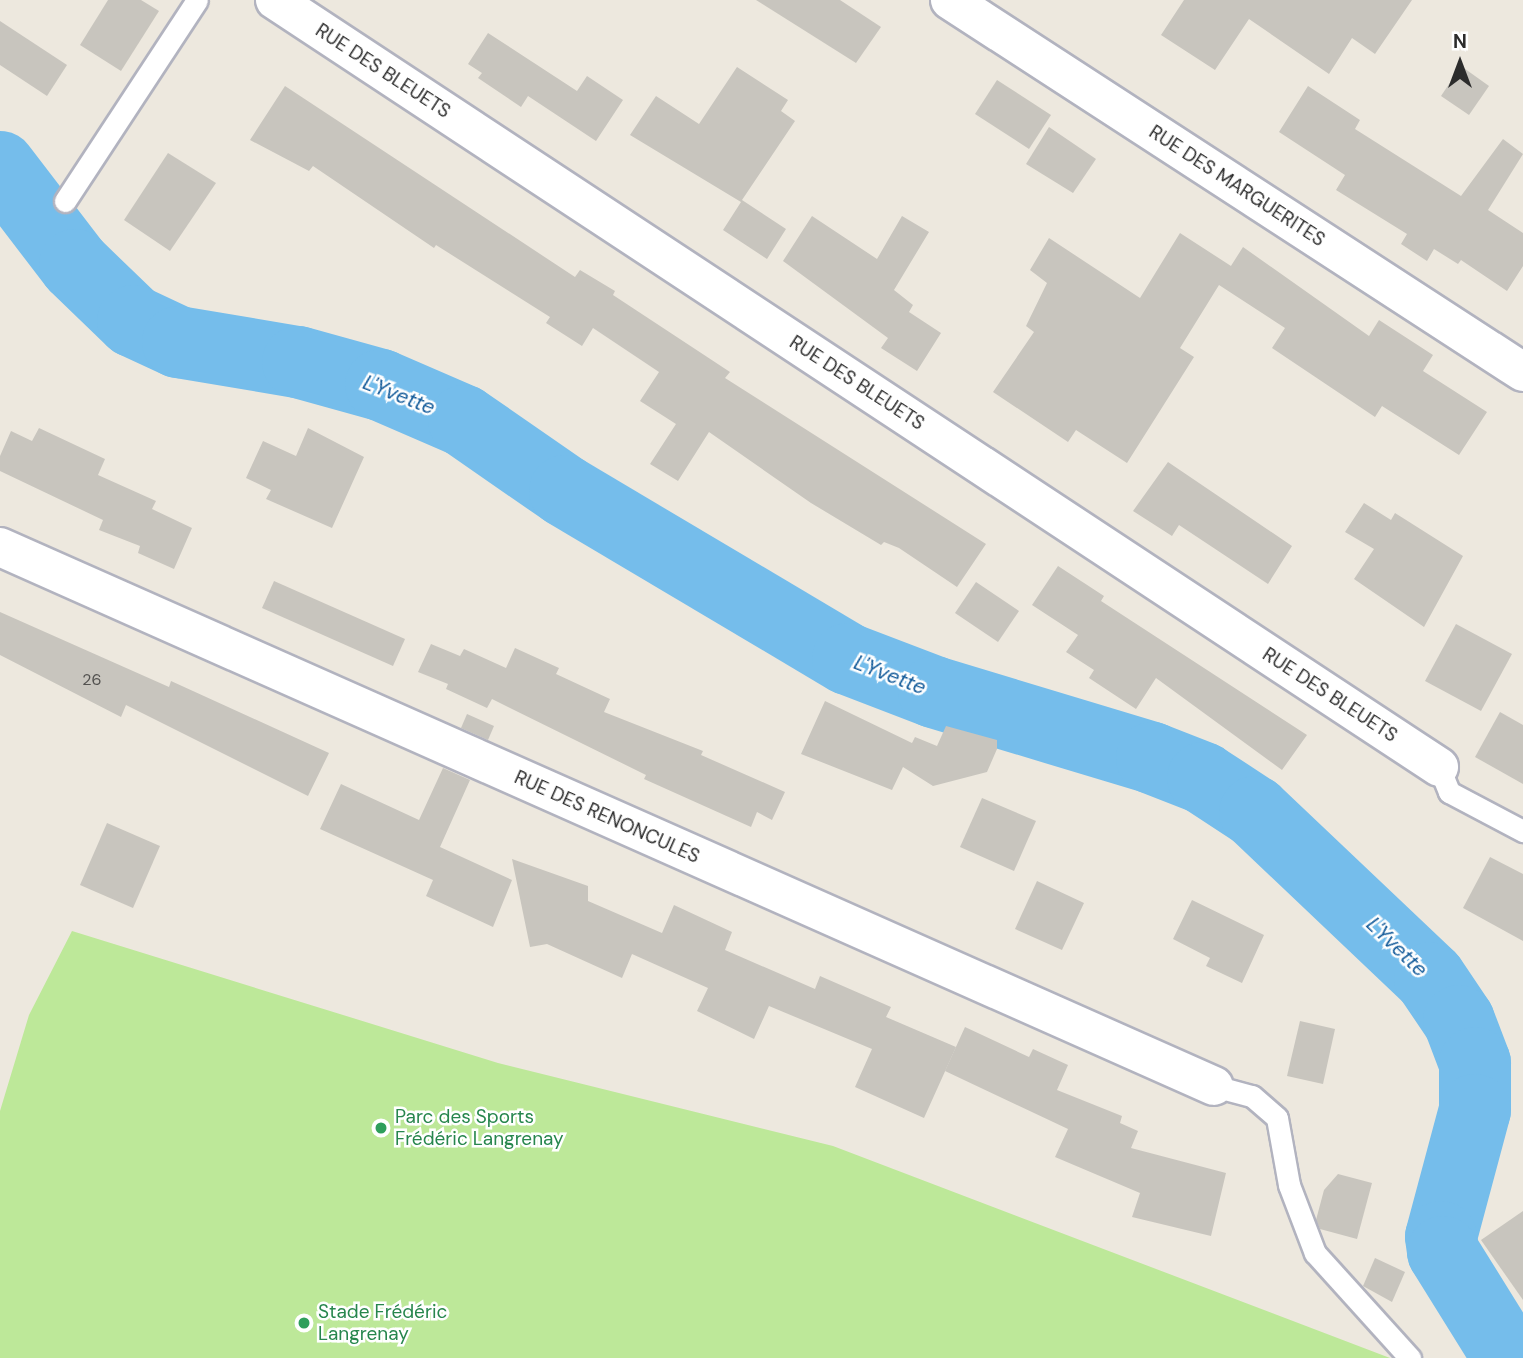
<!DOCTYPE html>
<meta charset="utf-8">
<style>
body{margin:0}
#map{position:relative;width:1523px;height:1358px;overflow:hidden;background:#ede8de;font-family:"DM Sans",sans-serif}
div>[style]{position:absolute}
.pitch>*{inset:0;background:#bde899}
.river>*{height:72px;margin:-36px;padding:0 36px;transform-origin:36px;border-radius:36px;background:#75bdeb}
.building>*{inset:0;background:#c8c5be}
.roads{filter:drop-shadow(2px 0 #b2b3bf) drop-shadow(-2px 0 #b2b3bf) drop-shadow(0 2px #b2b3bf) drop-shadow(0 -2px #b2b3bf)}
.lane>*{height:21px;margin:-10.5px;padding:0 10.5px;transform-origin:10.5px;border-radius:10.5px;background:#fff}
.street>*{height:38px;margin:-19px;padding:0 19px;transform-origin:19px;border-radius:19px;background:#fff}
.dots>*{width:19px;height:19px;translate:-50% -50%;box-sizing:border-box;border:4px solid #fff;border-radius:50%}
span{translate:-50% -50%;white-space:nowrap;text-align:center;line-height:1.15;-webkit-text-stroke:5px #fff;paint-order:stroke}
.number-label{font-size:16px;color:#535250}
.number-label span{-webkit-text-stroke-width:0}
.street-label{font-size:19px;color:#2c2c2c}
.leisure-label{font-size:19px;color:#27864d}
.left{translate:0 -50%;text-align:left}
.water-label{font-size:21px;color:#125a99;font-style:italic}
.north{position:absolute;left:1425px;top:28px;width:70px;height:70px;-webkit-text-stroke:5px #fff;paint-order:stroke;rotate:0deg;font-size:19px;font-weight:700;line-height:28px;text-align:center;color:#2c2c2c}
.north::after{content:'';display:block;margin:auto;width:24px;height:32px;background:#2c2c2c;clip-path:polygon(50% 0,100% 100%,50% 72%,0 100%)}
</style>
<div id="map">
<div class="pitch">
<i style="clip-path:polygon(72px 931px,498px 1063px,833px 1146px,1390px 1358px,0 1358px,0 1111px,29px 1015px)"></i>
</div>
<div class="river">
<i style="left:0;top:167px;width:123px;rotate:52.6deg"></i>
<i style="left:75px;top:265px;width:81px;rotate:44deg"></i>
<i style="left:133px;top:321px;width:50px;rotate:25deg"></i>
<i style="left:178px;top:342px;width:122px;rotate:9.5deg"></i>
<i style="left:298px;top:362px;width:86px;rotate:15.5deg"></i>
<i style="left:381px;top:385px;width:90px;rotate:23.4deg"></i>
<i style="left:464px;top:421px;width:123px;rotate:34.7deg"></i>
<i style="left:565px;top:491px;width:329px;rotate:30.7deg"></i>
<i style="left:848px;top:659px;width:92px;rotate:21deg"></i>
<i style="left:934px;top:692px;width:228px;rotate:16.8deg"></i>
<i style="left:1152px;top:758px;width:55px;rotate:21.4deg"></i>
<i style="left:1203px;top:778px;width:62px;rotate:33.2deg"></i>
<i style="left:1255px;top:812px;width:241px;rotate:43.5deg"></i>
<i style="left:1430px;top:978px;width:52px;rotate:56deg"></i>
<i style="left:1459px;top:1021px;width:45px;rotate:69.1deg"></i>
<i style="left:1475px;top:1063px;width:47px;rotate:90deg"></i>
<i style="left:1475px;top:1110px;width:131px;rotate:105deg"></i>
<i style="left:1441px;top:1237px;width:15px;rotate:82deg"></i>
<i style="left:1443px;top:1252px;width:125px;rotate:58.1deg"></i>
</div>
<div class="building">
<i style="clip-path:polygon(108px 0,141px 0,159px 11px,121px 71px,80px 45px)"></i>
<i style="clip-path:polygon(756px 0,840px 0,881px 27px,856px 63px)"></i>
<i style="clip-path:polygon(1184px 0,1412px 0,1375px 54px,1352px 38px,1329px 74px,1249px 19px,1215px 70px,1161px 35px)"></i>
<i style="clip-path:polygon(0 21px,67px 65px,47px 96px,0 65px)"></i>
<i style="clip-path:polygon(488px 33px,577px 91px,587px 76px,623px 100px,596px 141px,528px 96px,521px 107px,478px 78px,482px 73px,468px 64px)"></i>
<i style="clip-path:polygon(1461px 66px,1489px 86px,1469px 115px,1441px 96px)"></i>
<i style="clip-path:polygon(737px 67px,788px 100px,781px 111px,795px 121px,742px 200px,786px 229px,767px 259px,723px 230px,741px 202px,630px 135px,656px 96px,699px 124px)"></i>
<i style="clip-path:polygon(997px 80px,1051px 115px,1029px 149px,975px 114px)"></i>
<i style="clip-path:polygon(285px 86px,575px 277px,580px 270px,615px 291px,613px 295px,730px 372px,725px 378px,986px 544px,957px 587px,899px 548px,884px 542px,881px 545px,811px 503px,709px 432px,678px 481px,650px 464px,676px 424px,640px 401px,659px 372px,593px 328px,582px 346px,546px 323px,550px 317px,436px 245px,434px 248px,313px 166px,309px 171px,250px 140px)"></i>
<i style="clip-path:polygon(1308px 86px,1360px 120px,1355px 129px,1461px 196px,1503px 139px,1523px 154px,1488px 210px,1523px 233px,1523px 266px,1507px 291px,1461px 260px,1458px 264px,1434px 249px,1427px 261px,1401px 244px,1407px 234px,1336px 190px,1345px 175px,1279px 132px)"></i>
<i style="clip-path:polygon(1049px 127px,1096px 159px,1073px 193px,1026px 164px)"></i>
<i style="clip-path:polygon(168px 153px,216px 183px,170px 251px,124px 220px)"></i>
<i style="clip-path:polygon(812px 216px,877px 259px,902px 216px,929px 232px,894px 290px,913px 305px,909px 312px,941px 333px,917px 371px,881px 348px,888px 338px,783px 261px)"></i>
<i style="clip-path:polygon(1180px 233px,1231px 266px,1222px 280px,1243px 247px,1369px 336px,1379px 320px,1433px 355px,1423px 371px,1487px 412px,1459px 455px,1382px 406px,1375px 417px,1272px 348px,1285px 328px,1219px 285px,1180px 348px,1194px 357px,1127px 463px,1076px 430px,1068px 442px,993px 392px,1034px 332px,1026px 326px,1047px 283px,1030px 270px,1049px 238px,1140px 298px)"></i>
<i style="clip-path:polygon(39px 428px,105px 459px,98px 475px,156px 501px,152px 509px,192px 528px,174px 569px,138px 553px,140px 546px,99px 530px,103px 520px,0 471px,0 456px,11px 431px,32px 441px)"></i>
<i style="clip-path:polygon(308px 428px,364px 457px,332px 528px,266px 499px,271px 490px,246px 478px,263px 441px,296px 456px)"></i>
<i style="clip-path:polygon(1168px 462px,1292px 546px,1268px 584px,1179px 525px,1172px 536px,1133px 511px)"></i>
<i style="clip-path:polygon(1364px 503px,1391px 520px,1395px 513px,1463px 556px,1424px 627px,1354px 579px,1374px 549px,1345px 532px)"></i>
<i style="clip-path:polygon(1058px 566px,1104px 596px,1101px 601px,1307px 735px,1282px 770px,1156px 678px,1136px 709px,1089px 678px,1094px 670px,1066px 652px,1078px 635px,1032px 605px)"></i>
<i style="clip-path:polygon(274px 581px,405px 639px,393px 666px,262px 608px)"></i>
<i style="clip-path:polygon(976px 582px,1019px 611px,998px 642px,955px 613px)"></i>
<i style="clip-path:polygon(0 612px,169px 687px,171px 681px,329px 753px,308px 796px,126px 705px,121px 717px,0 655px)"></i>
<i style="clip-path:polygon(1456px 624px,1512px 654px,1481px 711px,1425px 681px)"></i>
<i style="clip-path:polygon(431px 644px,460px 656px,464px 649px,506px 668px,515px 648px,559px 668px,556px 674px,610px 699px,604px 712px,703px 751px,701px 755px,785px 792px,772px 820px,757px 812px,751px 827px,644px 779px,646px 775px,492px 699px,487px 708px,446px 689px,448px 684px,418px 672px)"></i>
<i style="clip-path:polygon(825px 701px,912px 743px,915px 737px,937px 746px,946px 726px,997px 740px,997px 749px,987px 772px,933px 786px,903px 767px,892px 790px,801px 754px)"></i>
<i style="clip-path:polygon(1500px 712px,1523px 725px,1523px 784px,1475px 757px)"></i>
<i style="clip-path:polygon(467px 714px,494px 726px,488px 740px,461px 728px)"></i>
<i style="clip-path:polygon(443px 768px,470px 780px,440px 847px,512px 880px,493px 927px,426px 896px,433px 880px,320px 829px,341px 784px,419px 820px)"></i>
<i style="clip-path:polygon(982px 798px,1036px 821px,1014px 871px,960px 847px)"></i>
<i style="clip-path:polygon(107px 823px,160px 846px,133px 908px,80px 885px)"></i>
<i style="clip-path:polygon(1490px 857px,1523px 874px,1523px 941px,1463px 908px)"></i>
<i style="clip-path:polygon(512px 859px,588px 886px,588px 901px,662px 933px,674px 905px,732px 932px,725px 950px,815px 989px,820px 976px,891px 1007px,886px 1017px,956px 1047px,924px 1118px,855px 1087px,872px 1049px,769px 1006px,754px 1039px,697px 1011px,708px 988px,632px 954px,622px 978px,547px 944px,530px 947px)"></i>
<i style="clip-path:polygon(1037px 881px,1084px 903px,1062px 950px,1015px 929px)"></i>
<i style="clip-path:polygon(1192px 900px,1264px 935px,1242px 983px,1206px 966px,1210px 958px,1173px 939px)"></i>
<i style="clip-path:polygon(1300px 1021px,1335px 1029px,1323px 1084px,1287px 1076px)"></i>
<i style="clip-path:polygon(965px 1027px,1029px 1057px,1033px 1049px,1068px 1065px,1057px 1090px,1122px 1116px,1120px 1123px,1138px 1131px,1131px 1148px,1226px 1173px,1211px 1236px,1132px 1217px,1140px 1193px,1055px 1157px,1068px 1129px,945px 1071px)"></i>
<i style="clip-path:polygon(1338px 1174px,1372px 1183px,1357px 1239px,1320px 1229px,1316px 1220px,1324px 1190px)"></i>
<i style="clip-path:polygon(1523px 1211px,1523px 1300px,1481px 1240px)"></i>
<i style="clip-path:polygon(1375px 1258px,1405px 1272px,1392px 1302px,1363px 1286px)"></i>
</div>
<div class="roads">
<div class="lane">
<i style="left:65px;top:201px;width:240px;rotate:-56.7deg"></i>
<i style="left:1439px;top:767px;width:27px;rotate:68deg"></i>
<i style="left:1449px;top:792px;width:84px;rotate:27.8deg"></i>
<i style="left:1214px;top:1086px;width:39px;rotate:15deg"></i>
<i style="left:1252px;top:1096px;width:33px;rotate:41deg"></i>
<i style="left:1277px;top:1118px;width:68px;rotate:79.8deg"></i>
<i style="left:1289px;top:1185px;width:73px;rotate:69.1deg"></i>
<i style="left:1315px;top:1253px;width:142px;rotate:47.9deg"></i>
</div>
<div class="street">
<i style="left:275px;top:0;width:1394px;rotate:33.38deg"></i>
<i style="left:950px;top:0;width:683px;rotate:32.99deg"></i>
<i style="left:0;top:547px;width:1328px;rotate:23.94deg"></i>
</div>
</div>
<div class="dots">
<i style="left:381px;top:1128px;background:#2e9e5b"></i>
<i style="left:304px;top:1323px;background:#2e9e5b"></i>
</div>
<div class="number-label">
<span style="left:92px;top:680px">26</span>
</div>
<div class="street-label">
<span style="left:383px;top:71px;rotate:33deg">RUE DES BLEUETS</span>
<span style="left:1237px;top:186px;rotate:33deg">RUE DES MARGUERITES</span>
<span style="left:857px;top:383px;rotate:33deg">RUE DES BLEUETS</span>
<span style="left:1330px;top:695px;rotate:33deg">RUE DES BLEUETS</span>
<span style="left:607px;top:817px;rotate:24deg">RUE DES RENONCULES</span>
</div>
<div class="leisure-label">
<span class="left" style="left:395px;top:1128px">Parc des Sports<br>Frédéric Langrenay</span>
<span class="left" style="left:318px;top:1323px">Stade Frédéric<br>Langrenay</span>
</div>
<div class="water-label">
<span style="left:399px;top:395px;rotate:21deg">L'Yvette</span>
<span style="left:890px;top:675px;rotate:21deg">L'Yvette</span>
<span style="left:1397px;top:947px;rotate:44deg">L'Yvette</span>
</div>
<div class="north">N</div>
</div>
